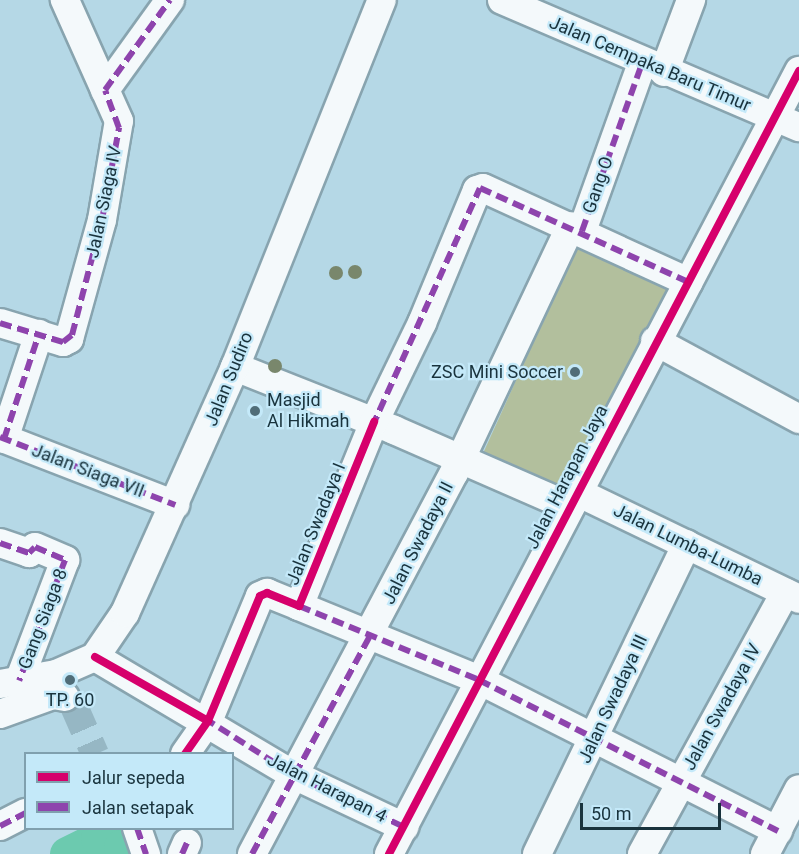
<!DOCTYPE html>
<style>
body{margin:0}
#map{position:relative;width:799px;height:854px;overflow:hidden;background:#b5d8e6;font-family:Roboto,sans-serif}
div>[style]{position:absolute}
.green>*{inset:0;background:#b2bf9d}
.stream>*{height:6px;margin:-3px;padding:0 3px;transform-origin:3px;border-radius:3px;background:#6ccaaf}
.river>*{height:34px;margin:-17px;padding:0 17px;transform-origin:17px;border-radius:17px;background:#6ccaaf}
.minor-tunnel>*{height:28px;margin-top:-14px;transform-origin:0;background:repeating-linear-gradient(90deg,#96b7c4 0 28px,transparent 0 42px)}
.roads{filter:drop-shadow(2px 0 #88a4af) drop-shadow(-2px 0 #88a4af) drop-shadow(0 2px #88a4af) drop-shadow(0 -2px #88a4af)}
.minor>*{height:28px;margin:-14px;padding:0 14px;transform-origin:14px;border-radius:14px;background:#f4f9fb}
.quiet>*{height:6px;margin-top:-3px;transform-origin:0;background:repeating-linear-gradient(90deg,#8e44ad 0 12px,transparent 0 18px)}
.cycleway>*{height:8px;margin:-4px;padding:0 4px;transform-origin:4px;border-radius:4px;background:#d6006c}
.trees>*{width:14px;height:14px;margin:-7px;border-radius:50%;background:#79876c}
.dots>*{width:16px;height:16px;translate:-50% -50%;box-sizing:border-box;border:3px solid #c4e9f9;border-radius:50%}
span{translate:-50% -50%;white-space:nowrap;text-align:center;line-height:1.15;-webkit-text-stroke:4.5px #c4e9f9;paint-order:stroke}
.street-label{font-size:18px;color:#19333d}
.poi-label{font-size:18px;color:#19333d}
.right{translate:-100% -50%;text-align:right}
.left{translate:0 -50%;text-align:left}
.legend{position:absolute;left:24px;top:752px;width:210px;height:78px;box-sizing:border-box;background:#c4e9f9;border:2px solid #80a0ae;margin:0;padding:8px 10px;list-style:none;font-size:18px;color:#19333d}
.legend li{display:flex;align-items:center;gap:12px;height:30px}
.legend b{width:30px;border:2px solid #80a0ae}
.scale{position:absolute;left:580px;top:803px;width:141px;height:27px;box-sizing:border-box;border:3px solid #19333d;border-top:0;padding-left:8px;font-size:18px;line-height:21px;white-space:nowrap;color:#19333d;-webkit-text-stroke:4px #c4e9f9;paint-order:stroke}
</style>
<div id="map">
<div class="green">
<i style="clip-path:polygon(580px 239px,677px 283px,569px 488px,480px 460px)"></i>
</div>
<div class="stream">
<i style="left:121px;top:847px;width:19px;rotate:-78deg"></i>
</div>
<div class="river">
<i style="left:67px;top:854px;width:34px;rotate:-26deg"></i>
<i style="left:98px;top:839px;width:24px;rotate:19deg"></i>
<i style="left:121px;top:847px;width:9px;rotate:54deg"></i>
</div>
<div class="minor-tunnel">
<i style="left:65px;top:697px;width:11px;rotate:41deg"></i>
<i style="left:73px;top:704px;width:55px;rotate:66.3deg"></i>
</div>
<div class="roads">
<div class="minor">
<i style="left:502px;top:0;width:323px;rotate:23.2deg"></i>
<i style="left:664px;top:72px;width:77px;rotate:-69.4deg"></i>
<i style="left:105px;top:90px;width:111px;rotate:-54.2deg"></i>
<i style="left:582px;top:231px;width:178px;rotate:-70.3deg"></i>
<i style="left:0;top:323px;width:66px;rotate:16.8deg"></i>
<i style="left:63px;top:342px;width:7px;rotate:-27deg"></i>
<i style="left:69px;top:339px;width:123px;rotate:-74.5deg"></i>
<i style="left:102px;top:220px;width:100px;rotate:-80.3deg"></i>
<i style="left:119px;top:121px;width:133px;rotate:-114.1deg"></i>
<i style="left:655px;top:341px;width:164px;rotate:28.4deg"></i>
<i style="left:235px;top:367px;width:171px;rotate:21.6deg"></i>
<i style="left:394px;top:430px;width:190px;rotate:23.6deg"></i>
<i style="left:0;top:437px;width:188px;rotate:21.2deg"></i>
<i style="left:4px;top:439px;width:111px;rotate:-71.6deg"></i>
<i style="left:577px;top:492px;width:246px;rotate:25.7deg"></i>
<i style="left:0;top:543px;width:31px;rotate:19deg"></i>
<i style="left:29px;top:553px;width:8px;rotate:-45deg"></i>
<i style="left:35px;top:547px;width:33px;rotate:23deg"></i>
<i style="left:65px;top:560px;width:129px;rotate:110.8deg"></i>
<i style="left:299px;top:606px;width:195px;rotate:22.3deg"></i>
<i style="left:479px;top:680px;width:335px;rotate:26.8deg"></i>
<i style="left:95px;top:657px;width:231px;rotate:30.7deg"></i>
<i style="left:294px;top:775px;width:122px;rotate:25.3deg"></i>
<i style="left:0;top:684px;width:57px;rotate:-10.1deg"></i>
<i style="left:56px;top:674px;width:43px;rotate:-23.6deg"></i>
<i style="left:95px;top:657px;width:53px;rotate:-55.7deg"></i>
<i style="left:125px;top:613px;width:269px;rotate:-65.9deg"></i>
<i style="left:235px;top:367px;width:395px;rotate:-68.2deg"></i>
<i style="left:0;top:714px;width:56px;rotate:-19.7deg"></i>
<i style="left:53px;top:695px;width:12px;rotate:9deg"></i>
<i style="left:185px;top:754px;width:40px;rotate:-55.1deg"></i>
<i style="left:208px;top:721px;width:135px;rotate:-67.4deg"></i>
<i style="left:260px;top:596px;width:8px;rotate:-23deg"></i>
<i style="left:267px;top:593px;width:35px;rotate:22deg"></i>
<i style="left:299px;top:606px;width:199px;rotate:-67.8deg"></i>
<i style="left:374px;top:422px;width:110px;rotate:-64.1deg"></i>
<i style="left:422px;top:323px;width:144px;rotate:-67.5deg"></i>
<i style="left:477px;top:190px;width:6px;rotate:-18deg"></i>
<i style="left:483px;top:188px;width:226px;rotate:24.6deg"></i>
<i style="left:0;top:826px;width:29px;rotate:-27deg"></i>
<i style="left:137px;top:828px;width:28px;rotate:71deg"></i>
<i style="left:182px;top:854px;width:12px;rotate:-66deg"></i>
<i style="left:252px;top:854px;width:431px;rotate:-62.1deg"></i>
<i style="left:454px;top:473px;width:273px;rotate:-64.7deg"></i>
<i style="left:389px;top:854px;width:884px;rotate:-62.36deg"></i>
<i style="left:537px;top:854px;width:344px;rotate:-64.2deg"></i>
<i style="left:642px;top:854px;width:298px;rotate:-61.3deg"></i>
<i style="left:765px;top:854px;width:73px;rotate:-62.4deg"></i>
</div>
</div>
<div class="quiet">
<i style="left:582px;top:231px;width:178px;rotate:-70.3deg"></i>
<i style="left:0;top:323px;width:66px;rotate:16.8deg"></i>
<i style="left:63px;top:342px;width:11px;rotate:-38deg"></i>
<i style="left:72px;top:335px;width:119px;rotate:-75.4deg"></i>
<i style="left:102px;top:220px;width:94px;rotate:-79.5deg"></i>
<i style="left:119px;top:128px;width:40px;rotate:-110.2deg"></i>
<i style="left:105px;top:90px;width:111px;rotate:-54.2deg"></i>
<i style="left:372px;top:427px;width:262px;rotate:-65.7deg"></i>
<i style="left:480px;top:188px;width:228px;rotate:24.3deg"></i>
<i style="left:0;top:437px;width:188px;rotate:21.2deg"></i>
<i style="left:4px;top:439px;width:111px;rotate:-71.6deg"></i>
<i style="left:0;top:543px;width:31px;rotate:19deg"></i>
<i style="left:29px;top:553px;width:8px;rotate:-45deg"></i>
<i style="left:35px;top:547px;width:33px;rotate:23deg"></i>
<i style="left:65px;top:560px;width:129px;rotate:110.8deg"></i>
<i style="left:299px;top:606px;width:195px;rotate:22.3deg"></i>
<i style="left:479px;top:680px;width:335px;rotate:26.8deg"></i>
<i style="left:204px;top:718px;width:107px;rotate:32.3deg"></i>
<i style="left:294px;top:775px;width:122px;rotate:25.3deg"></i>
<i style="left:0;top:826px;width:29px;rotate:-27deg"></i>
<i style="left:137px;top:828px;width:28px;rotate:71deg"></i>
<i style="left:182px;top:854px;width:12px;rotate:-66deg"></i>
<i style="left:252px;top:854px;width:248px;rotate:-61.6deg"></i>
</div>
<div class="cycleway">
<i style="left:95px;top:657px;width:130px;rotate:29.5deg"></i>
<i style="left:185px;top:754px;width:40px;rotate:-55.1deg"></i>
<i style="left:208px;top:721px;width:135px;rotate:-67.4deg"></i>
<i style="left:260px;top:596px;width:8px;rotate:-23deg"></i>
<i style="left:267px;top:593px;width:35px;rotate:22deg"></i>
<i style="left:299px;top:606px;width:199px;rotate:-67.8deg"></i>
<i style="left:389px;top:854px;width:884px;rotate:-62.36deg"></i>
</div>
<div class="trees">
<i style="left:355px;top:272px"></i>
<i style="left:336px;top:273px"></i>
<i style="left:275px;top:366px"></i>
</div>
<div class="dots">
<i style="left:575px;top:372px;background:#506d78"></i>
<i style="left:255px;top:411px;background:#506d78"></i>
<i style="left:70px;top:680px;background:#506d78"></i>
</div>
<div class="street-label">
<span style="left:650px;top:64px;rotate:23deg">Jalan Cempaka Baru Timur</span>
<span style="left:598px;top:185px;rotate:-71deg">Gang O</span>
<span style="left:104px;top:202px;rotate:-78deg">Jalan Siaga IV</span>
<span style="left:229px;top:379px;rotate:-68deg">Jalan Sudiro</span>
<span style="left:88px;top:471px;rotate:21deg">Jalan Siaga VII</span>
<span style="left:567px;top:477px;rotate:-63deg">Jalan Harapan Jaya</span>
<span style="left:316px;top:524px;rotate:-68deg">Jalan Swadaya I</span>
<span style="left:418px;top:543px;rotate:-63deg">Jalan Swadaya II</span>
<span style="left:688px;top:545px;rotate:26deg">Jalan Lumba-Lumba</span>
<span style="left:43px;top:619px;rotate:-69deg">Gang Siaga 8</span>
<span style="left:613px;top:699px;rotate:-65deg">Jalan Swadaya III</span>
<span style="left:722px;top:707px;rotate:-61deg">Jalan Swadaya IV</span>
<span style="left:327px;top:788px;rotate:27deg">Jalan Harapan 4</span>
</div>
<div class="poi-label">
<span class="right" style="left:563px;top:372px">ZSC Mini Soccer</span>
<span class="left" style="left:267px;top:411px">Masjid<br>Al Hikmah</span>
<span style="left:70px;top:700px">TP. 60</span>
</div>
<ul class="legend">
<li><b style="height:8px;background:#d6006c"></b>Jalur sepeda</li>
<li><b style="height:8px;background:#8e44ad"></b>Jalan setapak</li>
</ul>
<div class="scale">50 m</div>
</div>
